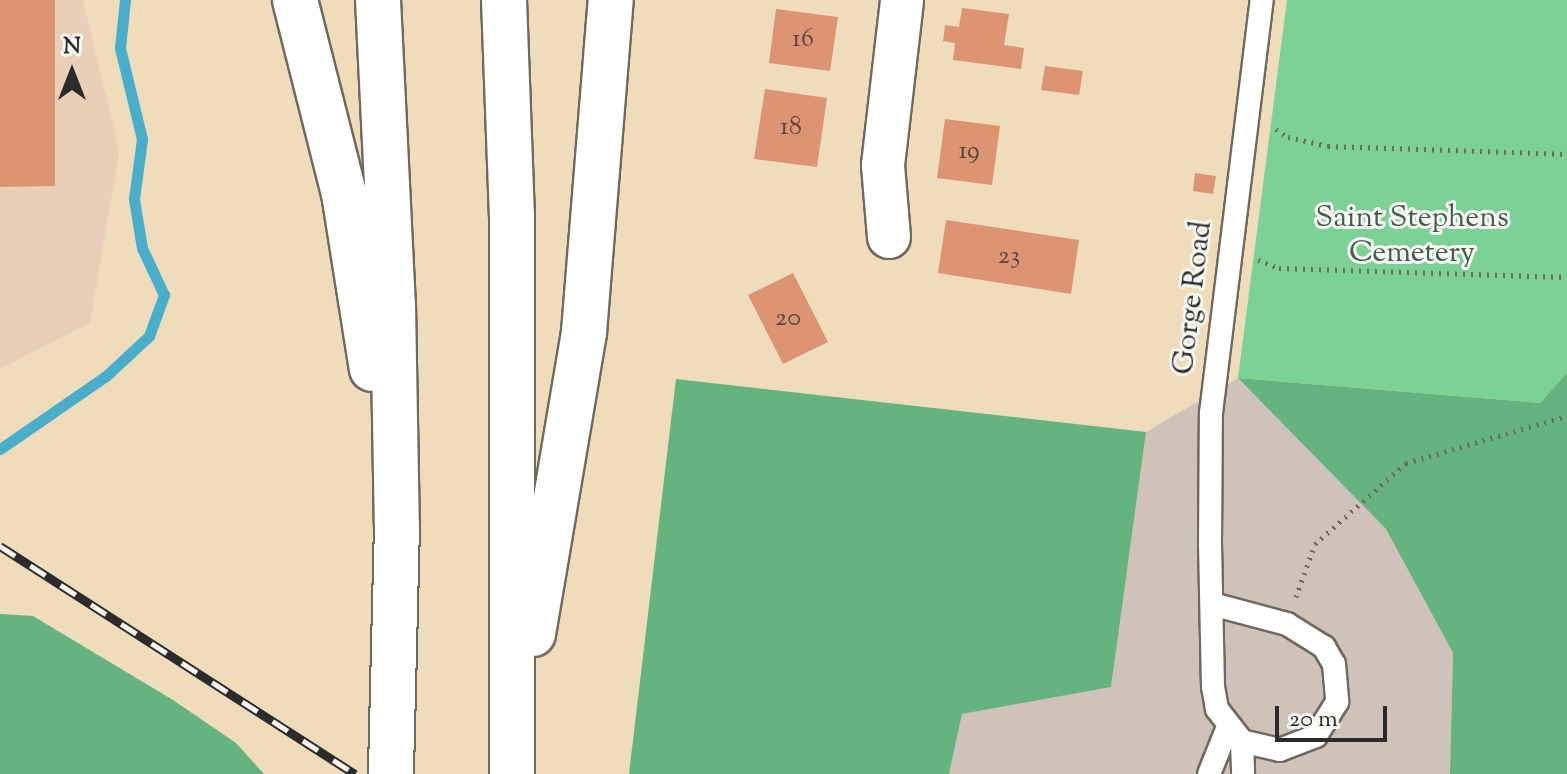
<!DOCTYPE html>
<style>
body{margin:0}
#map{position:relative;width:1567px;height:774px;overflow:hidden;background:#efdcbb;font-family:"Sorts Mill Goudy",serif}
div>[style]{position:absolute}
.built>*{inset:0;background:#e8cfb6}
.industrial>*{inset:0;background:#cec2b9}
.green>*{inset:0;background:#7cd194}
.forest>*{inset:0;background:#65b37e}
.stream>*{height:11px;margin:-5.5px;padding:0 5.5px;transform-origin:5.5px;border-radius:5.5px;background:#49aec9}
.building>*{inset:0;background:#dd9472}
.path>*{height:5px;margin-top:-2.5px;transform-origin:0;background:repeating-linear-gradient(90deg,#70695d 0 2px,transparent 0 8px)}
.roads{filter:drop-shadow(2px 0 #70695d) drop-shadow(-2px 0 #70695d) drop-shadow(0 2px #70695d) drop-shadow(0 -2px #70695d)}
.service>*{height:22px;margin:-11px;padding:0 11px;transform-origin:11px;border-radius:11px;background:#fff}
.minor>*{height:42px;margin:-21px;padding:0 21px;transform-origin:21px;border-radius:21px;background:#fff}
.motorway>*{height:44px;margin:-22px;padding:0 22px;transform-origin:22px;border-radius:22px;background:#fff}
.rail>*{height:9px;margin-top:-4.5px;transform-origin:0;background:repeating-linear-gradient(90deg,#f6f6f2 0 18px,#2b2b2b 0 36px);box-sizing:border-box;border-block:2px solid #2b2b2b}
span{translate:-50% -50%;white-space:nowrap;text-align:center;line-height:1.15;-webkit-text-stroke:6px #f6f6f2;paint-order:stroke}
.number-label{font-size:26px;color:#58453d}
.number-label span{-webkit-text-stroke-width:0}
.park-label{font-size:30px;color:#435d4a}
.street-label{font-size:30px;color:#2b2b2b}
.north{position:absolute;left:32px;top:32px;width:80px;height:80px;-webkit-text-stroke:6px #f6f6f2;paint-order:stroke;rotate:0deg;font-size:22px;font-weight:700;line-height:32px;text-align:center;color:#2b2b2b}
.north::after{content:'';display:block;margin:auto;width:28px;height:36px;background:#2b2b2b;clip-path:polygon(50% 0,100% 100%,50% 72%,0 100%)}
.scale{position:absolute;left:1275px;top:706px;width:112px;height:36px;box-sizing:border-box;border:4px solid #2b2b2b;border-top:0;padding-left:10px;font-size:24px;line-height:28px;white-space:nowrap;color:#2b2b2b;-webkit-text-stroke:6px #f6f6f2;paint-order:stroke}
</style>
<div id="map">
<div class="built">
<i style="clip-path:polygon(0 0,83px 0,119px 152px,90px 323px,0 369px)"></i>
</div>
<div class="industrial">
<i style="clip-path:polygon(1238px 378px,1386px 529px,1453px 653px,1450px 774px,949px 774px,962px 714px,1111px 687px,1146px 432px)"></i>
</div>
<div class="green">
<i style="clip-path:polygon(1287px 0,1567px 0,1567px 373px,1540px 403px,1238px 378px)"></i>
</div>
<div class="forest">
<i style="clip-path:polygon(1567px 373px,1567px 774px,1450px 774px,1453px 653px,1386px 529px,1238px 378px,1540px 403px)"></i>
<i style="clip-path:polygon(676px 379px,1146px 432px,1111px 687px,962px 714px,949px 774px,629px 774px)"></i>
<i style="clip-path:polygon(0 614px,33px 616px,173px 700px,236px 743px,264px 774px,0 774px)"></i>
</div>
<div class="stream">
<i style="left:0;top:449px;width:129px;rotate:-34.6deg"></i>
<i style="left:106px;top:376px;width:59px;rotate:-42.9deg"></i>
<i style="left:149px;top:336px;width:44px;rotate:-69.9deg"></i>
<i style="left:164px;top:295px;width:52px;rotate:-115.1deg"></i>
<i style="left:142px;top:248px;width:50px;rotate:-99.3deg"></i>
<i style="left:134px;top:199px;width:61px;rotate:-82.4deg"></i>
<i style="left:142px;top:139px;width:94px;rotate:-103.6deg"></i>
<i style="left:120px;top:48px;width:48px;rotate:-84.1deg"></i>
</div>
<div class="building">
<i style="clip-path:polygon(0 0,55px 0,55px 186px,0 187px)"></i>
<i style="clip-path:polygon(962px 8px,1009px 14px,1004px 45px,1024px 48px,1021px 69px,953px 60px,955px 43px,943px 41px,945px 25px,959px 27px)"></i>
<i style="clip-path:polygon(776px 9px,838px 17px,830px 71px,769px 63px)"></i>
<i style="clip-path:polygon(1045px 66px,1083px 71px,1079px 95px,1041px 90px)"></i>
<i style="clip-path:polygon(765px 89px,827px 98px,817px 167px,754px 159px)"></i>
<i style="clip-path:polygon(945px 119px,1000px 126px,992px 185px,937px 178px)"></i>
<i style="clip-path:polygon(1195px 173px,1216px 176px,1213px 194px,1193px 191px)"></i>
<i style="clip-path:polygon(946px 220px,1079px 240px,1071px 294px,938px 273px)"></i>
<i style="clip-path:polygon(793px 273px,828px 342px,783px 364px,748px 295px)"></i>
</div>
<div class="path">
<i style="left:1276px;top:129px;width:14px;rotate:34deg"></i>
<i style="left:1288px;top:137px;width:41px;rotate:12.7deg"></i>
<i style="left:1328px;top:146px;width:239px;rotate:1.9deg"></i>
<i style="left:1258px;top:260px;width:22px;rotate:21deg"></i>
<i style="left:1279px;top:268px;width:288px;rotate:1.8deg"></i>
<i style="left:1296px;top:597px;width:56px;rotate:-70.3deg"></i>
<i style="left:1315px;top:544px;width:122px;rotate:-41.7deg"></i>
<i style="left:1406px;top:463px;width:168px;rotate:-16.3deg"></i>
</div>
<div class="roads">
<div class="service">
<i style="left:1212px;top:604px;width:78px;rotate:14.9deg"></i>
<i style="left:1287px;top:624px;width:44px;rotate:31.9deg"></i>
<i style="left:1324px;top:647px;width:20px;rotate:60deg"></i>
<i style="left:1334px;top:664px;width:38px;rotate:85deg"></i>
<i style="left:1337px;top:702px;width:40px;rotate:122deg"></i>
<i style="left:1316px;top:736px;width:39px;rotate:159deg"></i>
<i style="left:1280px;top:750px;width:39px;rotate:-167deg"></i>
<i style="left:1242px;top:741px;width:41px;rotate:-128deg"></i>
<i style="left:1217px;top:709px;width:22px;rotate:-100deg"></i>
<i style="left:1213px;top:687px;width:143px;rotate:-91.2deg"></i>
<i style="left:1210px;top:544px;width:131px;rotate:-89.6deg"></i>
<i style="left:1211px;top:413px;width:416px;rotate:-83deg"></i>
<i style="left:1242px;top:741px;width:33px;rotate:88deg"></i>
<i style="left:1209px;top:774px;width:51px;rotate:-68deg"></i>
</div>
<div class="minor">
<i style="left:889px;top:237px;width:72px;rotate:-94.8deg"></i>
<i style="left:883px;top:165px;width:166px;rotate:-83.4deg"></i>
</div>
<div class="motorway">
<i style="left:295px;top:0;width:199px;rotate:75.8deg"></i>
<i style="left:344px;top:193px;width:178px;rotate:81deg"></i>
<i style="left:378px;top:0;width:305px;rotate:87.2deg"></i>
<i style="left:393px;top:305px;width:220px;rotate:89deg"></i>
<i style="left:397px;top:525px;width:249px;rotate:91.4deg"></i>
<i style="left:504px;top:0;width:215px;rotate:87.9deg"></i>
<i style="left:512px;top:215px;width:559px;rotate:90deg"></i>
<i style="left:533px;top:634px;width:306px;rotate:-80.4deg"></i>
<i style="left:584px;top:332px;width:333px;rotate:-85.4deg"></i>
</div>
</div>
<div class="rail">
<i style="left:0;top:546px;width:422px;rotate:32.7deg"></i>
</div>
<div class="number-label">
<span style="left:803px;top:40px">16</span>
<span style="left:791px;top:128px">18</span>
<span style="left:969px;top:152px">19</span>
<span style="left:1009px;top:257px">23</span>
<span style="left:788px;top:319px">20</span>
</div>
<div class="park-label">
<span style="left:1412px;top:236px">Saint Stephens<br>Cemetery</span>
</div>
<div class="street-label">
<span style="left:1194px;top:298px;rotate:-83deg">Gorge Road</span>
</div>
<div class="north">N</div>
<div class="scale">20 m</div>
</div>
